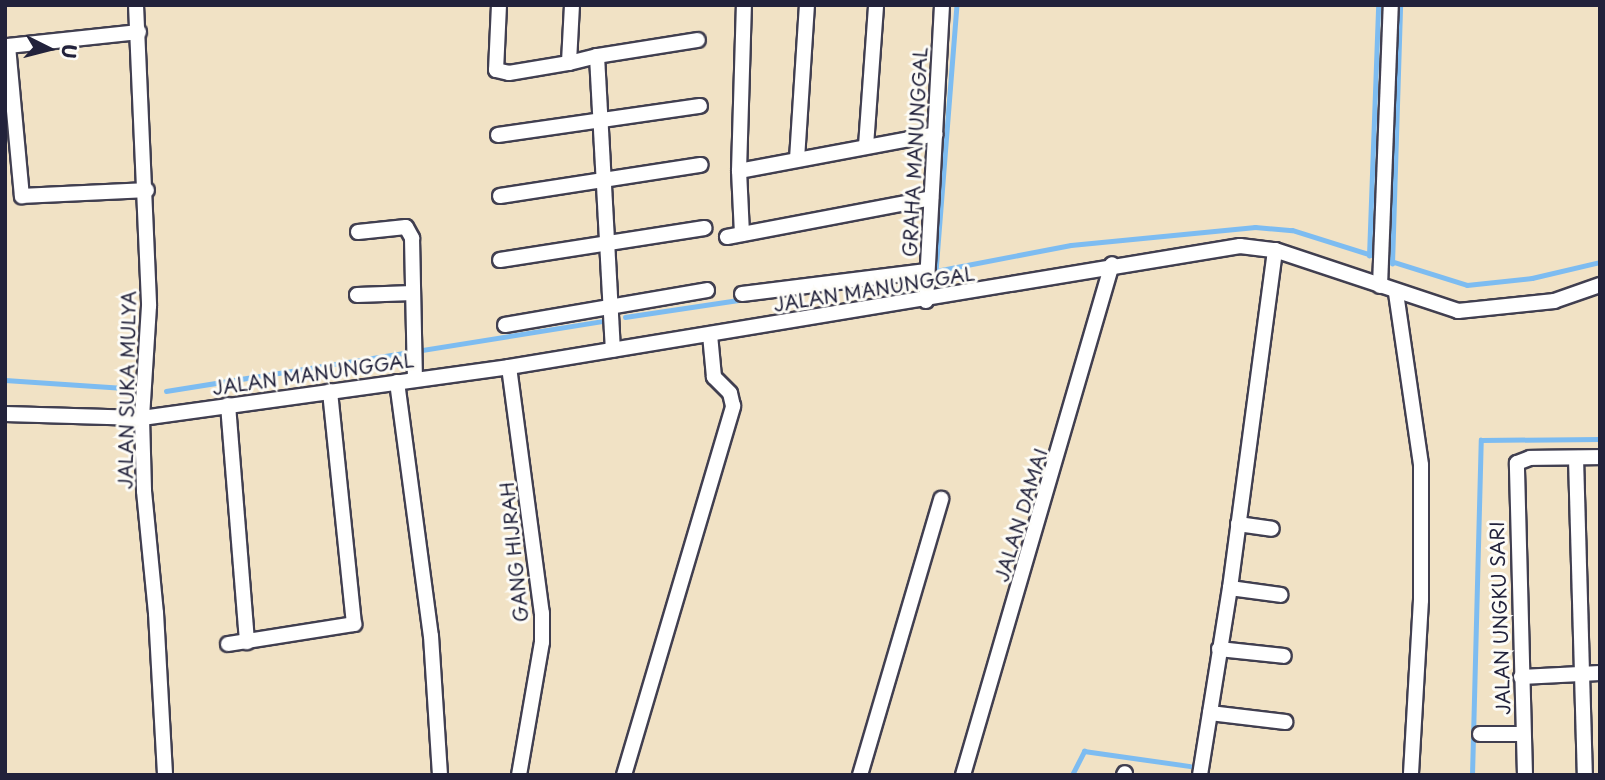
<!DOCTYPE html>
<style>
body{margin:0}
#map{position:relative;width:1605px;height:780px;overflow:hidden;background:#f1e2c5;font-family:"Playpen Sans",sans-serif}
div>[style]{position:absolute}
.stream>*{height:4.5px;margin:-2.25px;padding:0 2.25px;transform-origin:2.25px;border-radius:2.25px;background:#7dbcf1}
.roads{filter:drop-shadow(2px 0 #413f50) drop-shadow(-2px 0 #413f50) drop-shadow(0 2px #413f50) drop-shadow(0 -2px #413f50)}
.minor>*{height:14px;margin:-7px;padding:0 7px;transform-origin:7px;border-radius:7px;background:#fff}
span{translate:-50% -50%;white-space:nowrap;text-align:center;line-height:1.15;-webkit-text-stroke:6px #fdfcf7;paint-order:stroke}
.street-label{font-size:19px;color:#22223b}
.frame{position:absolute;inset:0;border:7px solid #22223b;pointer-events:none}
.north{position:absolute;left:14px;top:14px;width:70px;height:70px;-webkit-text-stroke:5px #fdfcf7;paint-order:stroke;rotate:96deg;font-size:19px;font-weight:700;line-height:28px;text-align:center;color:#22223b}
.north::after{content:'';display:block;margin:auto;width:24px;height:32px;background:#22223b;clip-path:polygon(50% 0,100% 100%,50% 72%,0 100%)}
</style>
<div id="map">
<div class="stream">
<i style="left:957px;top:5px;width:267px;rotate:94.5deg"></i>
<i style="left:936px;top:271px;width:137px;rotate:-10.9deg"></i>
<i style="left:1071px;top:245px;width:185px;rotate:-5.6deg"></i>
<i style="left:1255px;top:227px;width:37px;rotate:5deg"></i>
<i style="left:1292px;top:230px;width:183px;rotate:17.4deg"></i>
<i style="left:1467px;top:285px;width:65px;rotate:-6.1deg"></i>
<i style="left:1532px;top:278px;width:70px;rotate:-13.2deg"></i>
<i style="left:1369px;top:256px;width:251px;rotate:-87.9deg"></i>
<i style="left:1392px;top:264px;width:259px;rotate:-88.2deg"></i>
<i style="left:625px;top:317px;width:121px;rotate:-8.5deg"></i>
<i style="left:5px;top:380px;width:134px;rotate:3.8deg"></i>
<i style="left:166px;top:391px;width:443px;rotate:-9.1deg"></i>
<i style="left:1072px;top:775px;width:27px;rotate:-63deg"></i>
<i style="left:1084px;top:751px;width:107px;rotate:8.1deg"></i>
<i style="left:1472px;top:775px;width:335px;rotate:-88.5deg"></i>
<i style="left:1481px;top:440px;width:119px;rotate:-0.5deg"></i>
</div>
<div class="roads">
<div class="minor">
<i style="left:136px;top:5px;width:301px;rotate:87.5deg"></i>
<i style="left:149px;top:306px;width:112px;rotate:93.6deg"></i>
<i style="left:142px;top:418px;width:73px;rotate:88.4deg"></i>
<i style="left:144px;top:491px;width:123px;rotate:84.4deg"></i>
<i style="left:156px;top:613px;width:162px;rotate:86.8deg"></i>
<i style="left:499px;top:5px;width:65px;rotate:92.6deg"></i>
<i style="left:496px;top:70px;width:13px;rotate:13deg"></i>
<i style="left:509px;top:73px;width:61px;rotate:-9.5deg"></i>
<i style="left:572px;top:5px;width:58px;rotate:93deg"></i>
<i style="left:569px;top:63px;width:29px;rotate:-14deg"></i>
<i style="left:597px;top:56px;width:294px;rotate:86.9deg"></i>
<i style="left:139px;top:32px;width:132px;rotate:173.9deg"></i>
<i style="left:8px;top:46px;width:151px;rotate:84.7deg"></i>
<i style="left:22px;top:196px;width:125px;rotate:-2.7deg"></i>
<i style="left:597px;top:56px;width:102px;rotate:-9deg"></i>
<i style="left:498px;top:135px;width:204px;rotate:-8.2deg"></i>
<i style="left:866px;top:146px;width:141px;rotate:-85.9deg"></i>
<i style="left:797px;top:159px;width:154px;rotate:-86.3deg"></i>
<i style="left:739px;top:171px;width:166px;rotate:-88.3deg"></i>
<i style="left:500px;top:196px;width:203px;rotate:-8.8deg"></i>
<i style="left:358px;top:232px;width:48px;rotate:-5.9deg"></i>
<i style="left:406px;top:227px;width:13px;rotate:61deg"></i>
<i style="left:412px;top:238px;width:141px;rotate:88.8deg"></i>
<i style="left:742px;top:234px;width:63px;rotate:-92.7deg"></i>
<i style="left:739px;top:171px;width:200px;rotate:-10.6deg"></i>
<i style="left:727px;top:237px;width:208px;rotate:-10.8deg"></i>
<i style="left:500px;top:260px;width:207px;rotate:-8.9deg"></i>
<i style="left:1380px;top:286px;width:281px;rotate:-87.8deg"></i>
<i style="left:1396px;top:293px;width:174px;rotate:81.7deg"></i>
<i style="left:1421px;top:465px;width:135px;rotate:90deg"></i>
<i style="left:1421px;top:600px;width:175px;rotate:93.3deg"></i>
<i style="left:742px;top:294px;width:186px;rotate:-7.1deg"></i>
<i style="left:357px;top:295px;width:56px;rotate:-2deg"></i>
<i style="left:926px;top:301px;width:296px;rotate:-86.9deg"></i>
<i style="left:505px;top:325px;width:205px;rotate:-9.8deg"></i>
<i style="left:509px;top:367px;width:248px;rotate:82.4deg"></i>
<i style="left:542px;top:613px;width:29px;rotate:90deg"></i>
<i style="left:542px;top:642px;width:135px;rotate:99.8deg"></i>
<i style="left:397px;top:382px;width:256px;rotate:82.4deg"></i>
<i style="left:431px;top:636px;width:139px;rotate:86.3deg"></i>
<i style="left:228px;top:405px;width:238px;rotate:85.4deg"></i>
<i style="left:5px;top:414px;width:137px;rotate:1.7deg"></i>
<i style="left:142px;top:418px;width:371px;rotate:-7.9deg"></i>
<i style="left:509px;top:367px;width:741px;rotate:-9.4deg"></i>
<i style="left:1240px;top:246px;width:35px;rotate:7deg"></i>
<i style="left:1275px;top:250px;width:193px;rotate:18.4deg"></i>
<i style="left:1458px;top:311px;width:97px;rotate:-5.9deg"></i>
<i style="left:1554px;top:301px;width:49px;rotate:-19.2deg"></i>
<i style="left:1576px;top:458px;width:317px;rotate:88.4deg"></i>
<i style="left:1238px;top:524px;width:34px;rotate:8deg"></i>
<i style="left:1230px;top:588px;width:51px;rotate:7.8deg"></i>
<i style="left:228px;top:644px;width:128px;rotate:-9deg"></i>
<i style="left:354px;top:624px;width:234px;rotate:-95.9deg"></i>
<i style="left:1219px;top:649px;width:65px;rotate:6.1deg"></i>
<i style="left:1521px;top:677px;width:79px;rotate:-2.9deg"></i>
<i style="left:1210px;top:713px;width:76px;rotate:6.8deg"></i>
<i style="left:1480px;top:734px;width:43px"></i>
<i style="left:624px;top:775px;width:385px;rotate:-73.5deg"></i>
<i style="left:733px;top:406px;width:13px;rotate:-103deg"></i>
<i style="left:730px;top:393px;width:23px;rotate:-135deg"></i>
<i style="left:714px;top:377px;width:42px;rotate:-95.4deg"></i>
<i style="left:860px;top:775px;width:288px;rotate:-73.6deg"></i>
<i style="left:963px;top:775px;width:532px;rotate:-73.74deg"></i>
<i style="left:1124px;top:775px;width:2px;rotate:-63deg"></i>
<i style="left:1200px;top:775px;width:189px;rotate:-80.9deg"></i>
<i style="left:1230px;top:588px;width:341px;rotate:-82.4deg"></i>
<i style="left:1525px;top:775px;width:312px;rotate:-91.5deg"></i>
<i style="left:1517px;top:463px;width:14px;rotate:-21deg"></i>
<i style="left:1530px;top:458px;width:70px;rotate:-0.8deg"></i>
</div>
</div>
<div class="street-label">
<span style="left:915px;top:152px;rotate:-87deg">GRAHA MANUNGGAL</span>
<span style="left:874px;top:289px;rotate:-9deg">JALAN MANUNGGAL</span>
<span style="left:313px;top:374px;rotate:-8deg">JALAN MANUNGGAL</span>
<span style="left:127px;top:390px;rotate:-89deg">JALAN SUKA MULYA</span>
<span style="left:1021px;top:515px;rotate:-73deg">JALAN DAMAI</span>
<span style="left:514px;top:552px;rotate:-96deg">GANG HIJRAH</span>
<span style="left:1500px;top:618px;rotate:-92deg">JALAN UNGKU SARI</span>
</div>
<div class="frame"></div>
<div class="north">U</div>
</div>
